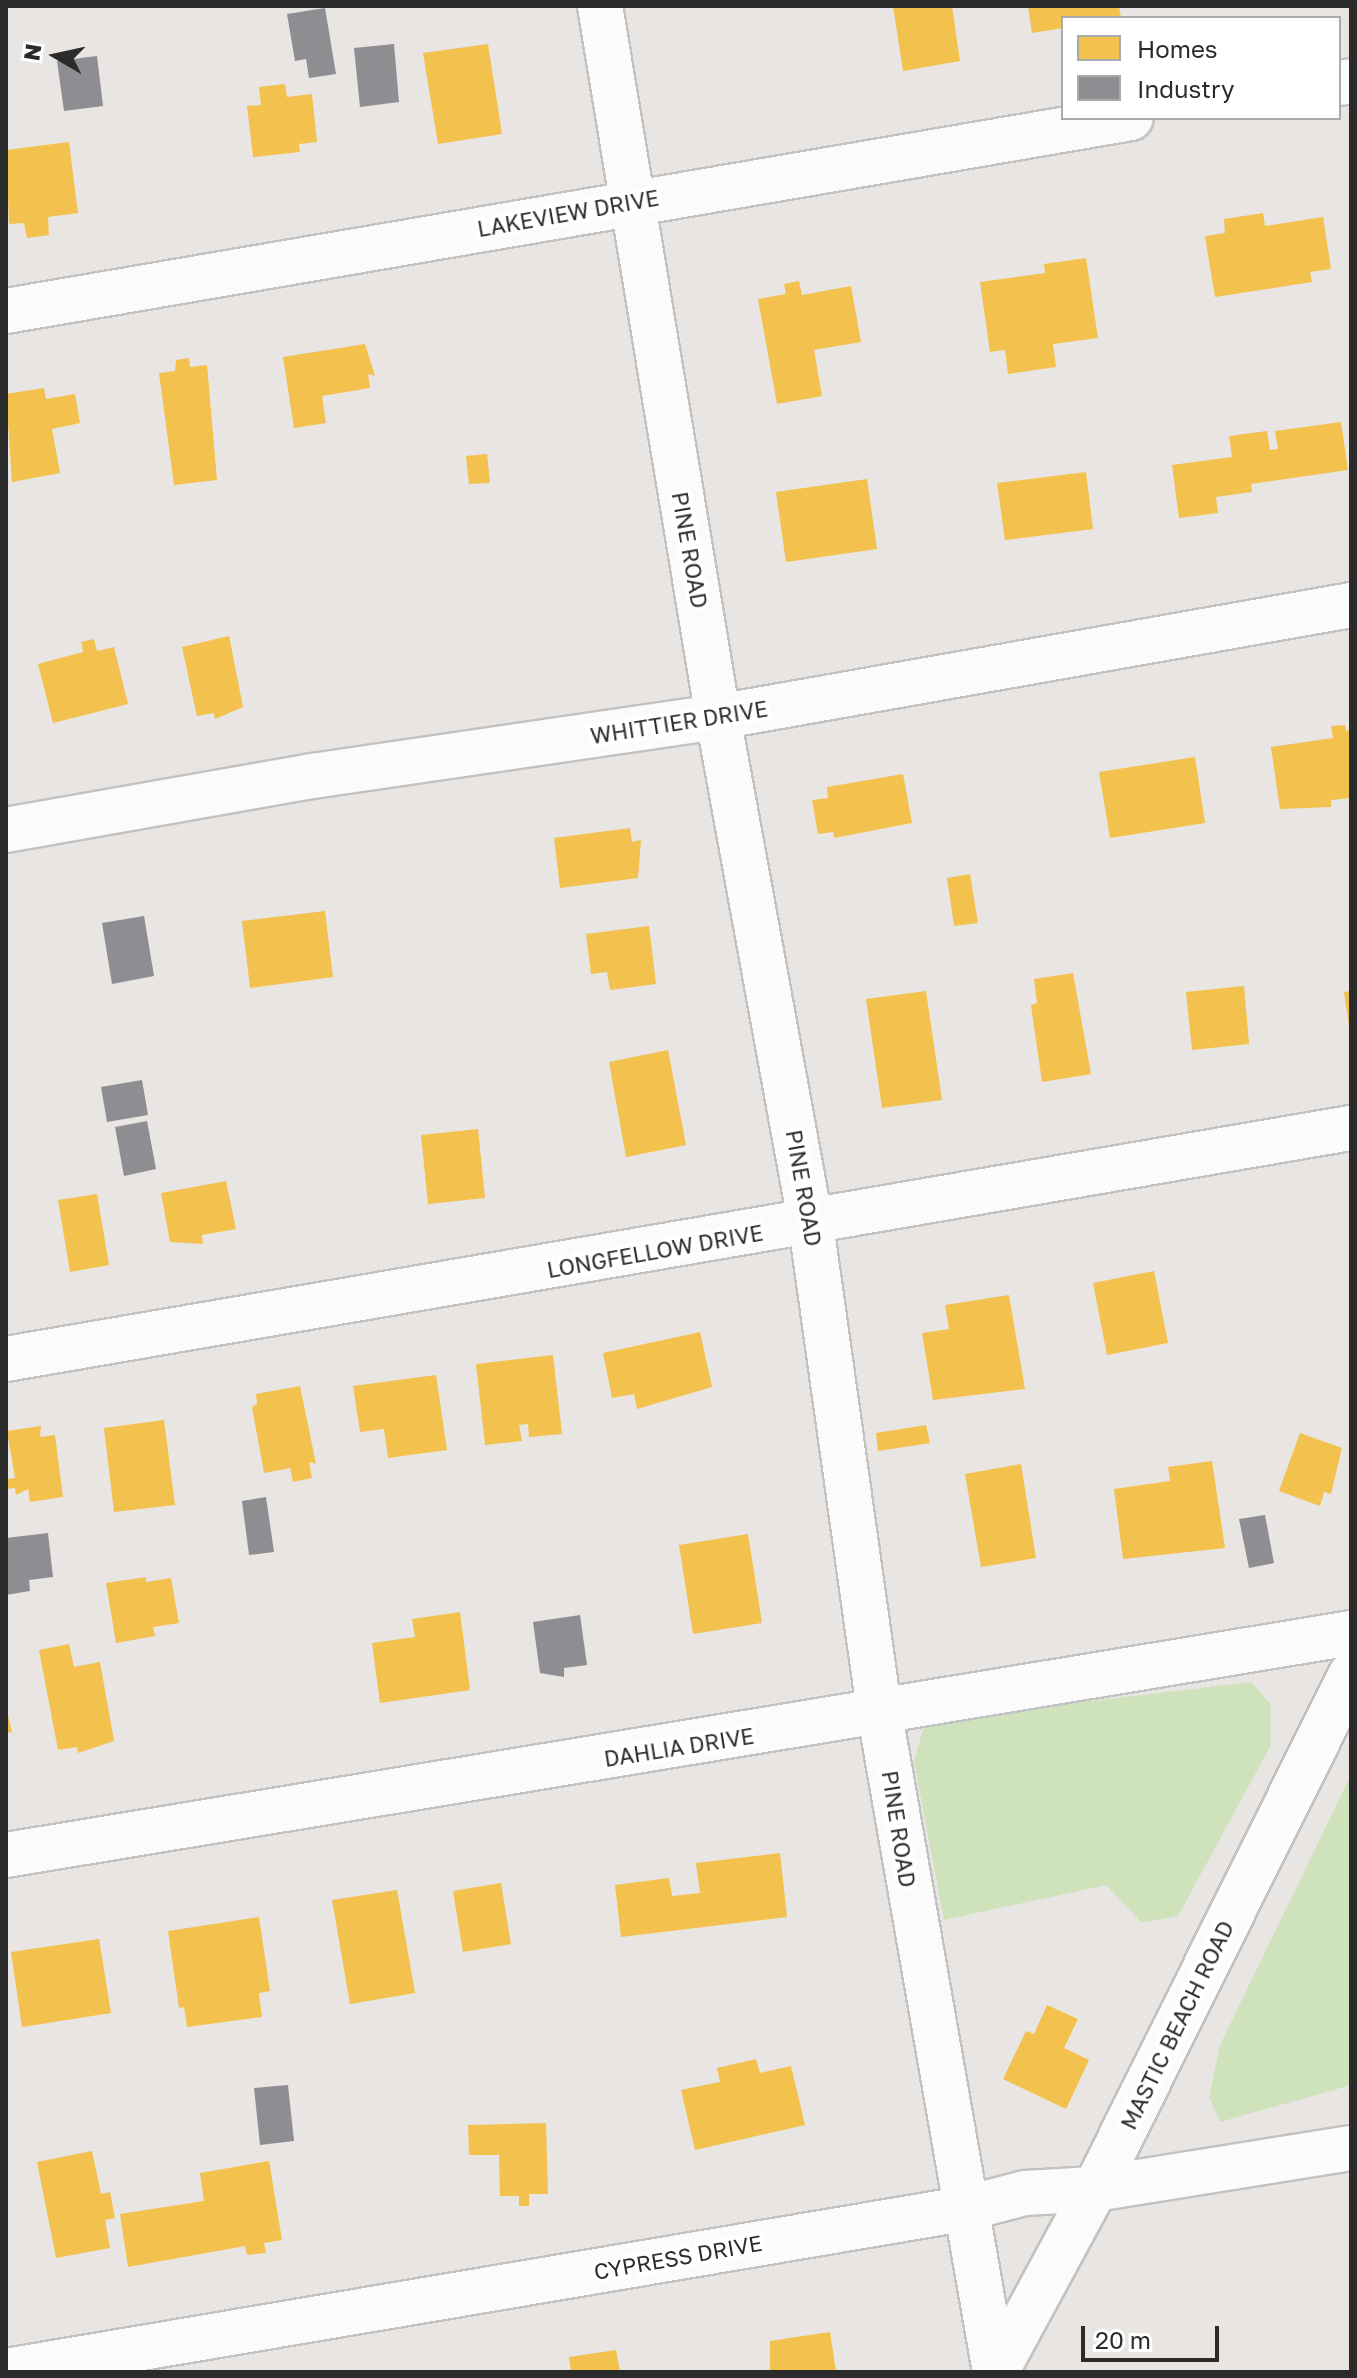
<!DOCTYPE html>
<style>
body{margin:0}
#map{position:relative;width:1357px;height:2378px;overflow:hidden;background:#e8e5e2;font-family:"Golos Text",sans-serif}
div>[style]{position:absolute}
.green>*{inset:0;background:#cee3bc}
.homes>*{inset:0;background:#f2c14e}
.industry>*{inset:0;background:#8d8d92}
.roads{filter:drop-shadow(2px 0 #c2c2c2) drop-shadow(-2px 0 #c2c2c2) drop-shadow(0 2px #c2c2c2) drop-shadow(0 -2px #c2c2c2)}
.minor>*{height:44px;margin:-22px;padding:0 22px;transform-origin:22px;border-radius:22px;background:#fcfbfb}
span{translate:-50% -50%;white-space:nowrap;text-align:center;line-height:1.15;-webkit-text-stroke:8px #fff;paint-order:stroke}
.street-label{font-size:22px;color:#2b2b2b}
.frame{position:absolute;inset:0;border:8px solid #2b2b2b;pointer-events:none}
.legend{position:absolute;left:1061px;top:16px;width:280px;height:104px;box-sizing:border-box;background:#fff;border:2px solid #aaa;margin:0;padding:10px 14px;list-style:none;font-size:24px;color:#2b2b2b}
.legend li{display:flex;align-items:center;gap:16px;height:40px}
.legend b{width:40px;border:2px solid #aaa}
.north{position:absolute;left:16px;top:16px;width:80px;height:80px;-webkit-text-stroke:6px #fff;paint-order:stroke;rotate:279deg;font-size:22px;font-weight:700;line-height:32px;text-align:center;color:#2b2b2b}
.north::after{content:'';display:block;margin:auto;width:28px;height:36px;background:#2b2b2b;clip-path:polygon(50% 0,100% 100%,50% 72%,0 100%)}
.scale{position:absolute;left:1081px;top:2326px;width:138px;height:36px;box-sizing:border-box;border:4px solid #2b2b2b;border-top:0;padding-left:10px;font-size:24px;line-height:28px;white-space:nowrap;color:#2b2b2b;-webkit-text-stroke:6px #fff;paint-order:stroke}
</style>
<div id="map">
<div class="green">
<i style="clip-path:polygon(1251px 1682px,1271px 1705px,1271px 1745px,1178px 1916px,1142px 1923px,1106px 1885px,944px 1920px,914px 1761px,923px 1729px,957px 1717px)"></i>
<i style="clip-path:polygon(1351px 1775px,1351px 2085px,1220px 2122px,1209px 2097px,1220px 2045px)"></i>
</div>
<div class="homes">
<i style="clip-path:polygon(893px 6px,952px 6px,960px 61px,903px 71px)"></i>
<i style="clip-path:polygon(1028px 6px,1119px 6px,1121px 18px,1063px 18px,1063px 28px,1032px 33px)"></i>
<i style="clip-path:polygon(488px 44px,502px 134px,438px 144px,423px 53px)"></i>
<i style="clip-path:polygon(285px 84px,287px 97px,312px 94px,317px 142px,299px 144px,300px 152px,253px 157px,247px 106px,261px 105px,259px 87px)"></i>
<i style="clip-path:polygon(69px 142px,78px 213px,48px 217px,49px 235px,27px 238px,24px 223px,9px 224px,6px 150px)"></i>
<i style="clip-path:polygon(1263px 213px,1265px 226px,1323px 217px,1331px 269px,1310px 272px,1312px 282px,1215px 297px,1205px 236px,1225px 233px,1224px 219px)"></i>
<i style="clip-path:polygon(1086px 258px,1098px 338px,1053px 344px,1056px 367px,1008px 374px,1005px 350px,990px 352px,980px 282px,1045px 273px,1044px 264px)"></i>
<i style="clip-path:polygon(799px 281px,802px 295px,851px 286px,861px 342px,814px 350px,822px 396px,777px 404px,758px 299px,786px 294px,784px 284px)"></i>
<i style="clip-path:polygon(365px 344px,375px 376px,368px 374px,370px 388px,322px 396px,326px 423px,294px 428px,283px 357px)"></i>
<i style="clip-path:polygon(189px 358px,190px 367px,207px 365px,217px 480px,174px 485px,159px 373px,175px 371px,176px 360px)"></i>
<i style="clip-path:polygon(44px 388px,46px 399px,75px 394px,80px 423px,52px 429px,60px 473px,12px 482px,6px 394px)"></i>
<i style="clip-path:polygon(1341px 422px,1348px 470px,1251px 484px,1252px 492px,1216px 497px,1218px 513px,1179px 518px,1172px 465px,1232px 457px,1229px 436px,1267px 431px,1270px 450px,1278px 449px,1275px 431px)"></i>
<i style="clip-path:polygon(487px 454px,490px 483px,469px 484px,466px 456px)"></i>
<i style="clip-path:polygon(1086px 472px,1093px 529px,1005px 540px,997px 483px)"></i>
<i style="clip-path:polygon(867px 479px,877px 549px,786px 562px,776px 492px)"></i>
<i style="clip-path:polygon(229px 636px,243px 707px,215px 719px,214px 713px,197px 716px,182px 647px)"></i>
<i style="clip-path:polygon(94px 639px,97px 651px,114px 647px,128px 704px,53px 723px,38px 664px,83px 652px,81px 642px)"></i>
<i style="clip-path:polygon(1345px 725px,1346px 731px,1351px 730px,1351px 798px,1331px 800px,1331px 807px,1280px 809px,1271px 747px,1333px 738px,1331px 726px)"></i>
<i style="clip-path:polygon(1195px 757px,1205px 823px,1110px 838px,1099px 772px)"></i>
<i style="clip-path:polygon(903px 774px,912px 823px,834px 838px,833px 832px,818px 834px,812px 800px,828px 798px,827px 787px)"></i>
<i style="clip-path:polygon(630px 828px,632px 842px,641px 840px,638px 878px,560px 888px,554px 838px)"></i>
<i style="clip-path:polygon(970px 874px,978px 923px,954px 926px,947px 878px)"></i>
<i style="clip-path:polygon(325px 911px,333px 977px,250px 988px,242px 921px)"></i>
<i style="clip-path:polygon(649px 926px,656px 984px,610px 990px,607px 972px,591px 974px,586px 934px)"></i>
<i style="clip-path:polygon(1073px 973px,1091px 1074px,1042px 1082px,1031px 1005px,1037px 1003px,1034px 979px)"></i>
<i style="clip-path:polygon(1244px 986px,1249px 1044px,1192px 1050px,1186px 992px)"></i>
<i style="clip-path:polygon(926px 991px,942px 1100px,882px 1108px,866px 999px)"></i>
<i style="clip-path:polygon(1351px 991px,1351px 1026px,1349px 1026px,1344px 992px)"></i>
<i style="clip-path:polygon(668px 1050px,686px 1145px,626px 1157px,609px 1062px)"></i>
<i style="clip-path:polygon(478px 1129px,485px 1198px,428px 1204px,421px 1135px)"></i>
<i style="clip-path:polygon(226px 1181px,236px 1229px,202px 1235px,203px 1244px,170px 1242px,161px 1193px)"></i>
<i style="clip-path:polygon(97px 1194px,109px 1265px,70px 1272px,58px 1200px)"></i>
<i style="clip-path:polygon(1154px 1271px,1168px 1343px,1107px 1355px,1093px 1283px)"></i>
<i style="clip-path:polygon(1009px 1295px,1025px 1389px,933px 1400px,922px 1333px,949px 1329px,945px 1305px)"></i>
<i style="clip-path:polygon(700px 1332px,712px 1387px,637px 1409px,634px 1394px,612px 1398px,603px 1353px)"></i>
<i style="clip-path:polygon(553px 1355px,562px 1434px,529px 1437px,528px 1424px,519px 1425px,522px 1441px,485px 1445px,476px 1364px)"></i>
<i style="clip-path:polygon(436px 1375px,447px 1450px,388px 1458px,384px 1429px,360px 1432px,353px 1386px)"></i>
<i style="clip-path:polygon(300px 1386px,316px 1464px,309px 1462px,312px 1478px,293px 1482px,290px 1468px,264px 1473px,252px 1407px,257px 1404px,256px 1394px)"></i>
<i style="clip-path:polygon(164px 1420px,175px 1505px,114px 1512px,104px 1428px)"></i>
<i style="clip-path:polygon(926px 1425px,930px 1443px,878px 1451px,876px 1433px)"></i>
<i style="clip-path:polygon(41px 1426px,40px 1437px,55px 1435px,63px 1497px,30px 1502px,28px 1489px,16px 1495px,15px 1488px,6px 1489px,6px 1479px,15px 1478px,7px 1431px)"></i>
<i style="clip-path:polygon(1300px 1433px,1342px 1448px,1331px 1494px,1324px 1492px,1320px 1506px,1279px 1491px)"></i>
<i style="clip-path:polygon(1212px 1461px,1225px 1548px,1123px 1559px,1114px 1489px,1170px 1481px,1168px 1467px)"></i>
<i style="clip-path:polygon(1021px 1464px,1036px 1558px,981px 1567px,965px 1474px)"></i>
<i style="clip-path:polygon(748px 1534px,762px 1623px,693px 1634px,679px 1545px)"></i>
<i style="clip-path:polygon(146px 1577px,146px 1582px,171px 1578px,179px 1623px,153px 1627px,155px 1636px,116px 1643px,106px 1583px)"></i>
<i style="clip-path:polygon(460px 1612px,470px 1690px,380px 1703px,372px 1643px,415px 1637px,412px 1619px)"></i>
<i style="clip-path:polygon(69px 1644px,74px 1667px,100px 1662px,114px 1741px,78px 1753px,77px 1747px,58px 1750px,39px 1650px)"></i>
<i style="clip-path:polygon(6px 1707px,12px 1732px,6px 1733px)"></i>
<i style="clip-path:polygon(780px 1853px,787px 1917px,621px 1937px,615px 1885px,669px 1878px,672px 1896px,700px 1893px,696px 1863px)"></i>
<i style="clip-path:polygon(501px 1883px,511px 1944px,463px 1952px,453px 1891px)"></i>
<i style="clip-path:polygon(397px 1890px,415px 1993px,350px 2004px,332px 1900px)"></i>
<i style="clip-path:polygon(259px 1917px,270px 1991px,259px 1993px,262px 2017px,187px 2027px,184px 2007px,179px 2008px,168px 1931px)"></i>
<i style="clip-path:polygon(99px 1939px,111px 2013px,22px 2027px,11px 1952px)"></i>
<i style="clip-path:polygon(1047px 2005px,1078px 2019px,1064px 2048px,1089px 2060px,1066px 2109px,1003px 2079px,1026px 2031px,1034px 2034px)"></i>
<i style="clip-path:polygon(756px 2059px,760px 2073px,791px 2066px,805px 2125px,695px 2150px,681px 2090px,720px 2082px,717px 2068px)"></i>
<i style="clip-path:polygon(546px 2123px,548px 2194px,529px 2194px,529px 2206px,519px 2206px,519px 2196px,500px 2196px,499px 2155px,469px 2155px,468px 2125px)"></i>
<i style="clip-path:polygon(92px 2151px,101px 2194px,110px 2192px,115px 2218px,105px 2220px,110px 2248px,56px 2258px,37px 2162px)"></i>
<i style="clip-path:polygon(269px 2161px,282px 2240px,264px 2243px,266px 2253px,247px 2255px,245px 2246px,128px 2267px,120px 2214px,204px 2201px,200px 2173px)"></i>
<i style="clip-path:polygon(830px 2332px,836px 2372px,770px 2372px,770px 2341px)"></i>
<i style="clip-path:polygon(616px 2350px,620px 2372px,571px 2372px,569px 2357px)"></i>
</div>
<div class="industry">
<i style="clip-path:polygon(325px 8px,336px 74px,309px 78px,306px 59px,295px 61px,287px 14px)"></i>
<i style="clip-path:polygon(394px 44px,399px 102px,360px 107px,354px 48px)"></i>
<i style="clip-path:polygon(97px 56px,103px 106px,64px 111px,57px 61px)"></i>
<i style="clip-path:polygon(144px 916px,154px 976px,112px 984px,102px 923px)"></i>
<i style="clip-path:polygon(142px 1080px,148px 1115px,107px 1122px,101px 1087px)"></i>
<i style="clip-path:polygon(147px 1121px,156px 1169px,124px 1176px,115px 1127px)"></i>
<i style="clip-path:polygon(266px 1497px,274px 1552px,249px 1555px,242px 1501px)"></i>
<i style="clip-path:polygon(1265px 1515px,1274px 1563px,1249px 1568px,1239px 1519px)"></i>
<i style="clip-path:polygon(48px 1533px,53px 1577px,29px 1580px,30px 1591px,6px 1595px,6px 1538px)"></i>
<i style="clip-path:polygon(580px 1615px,587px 1665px,564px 1668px,564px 1677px,540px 1673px,533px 1622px)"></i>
<i style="clip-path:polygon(288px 2085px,294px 2141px,260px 2145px,254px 2088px)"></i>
</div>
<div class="roads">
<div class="minor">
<i style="left:600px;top:6px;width:721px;rotate:80.58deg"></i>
<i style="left:718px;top:717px;width:516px;rotate:79.63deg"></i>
<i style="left:811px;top:1225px;width:495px;rotate:82deg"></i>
<i style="left:880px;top:1715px;width:667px;rotate:80.07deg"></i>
<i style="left:1339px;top:83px;width:12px;rotate:-9deg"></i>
<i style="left:6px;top:311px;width:1141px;rotate:-9.73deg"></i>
<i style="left:6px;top:830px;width:311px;rotate:-10deg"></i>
<i style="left:312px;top:776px;width:410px;rotate:-8.3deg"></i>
<i style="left:718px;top:717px;width:643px;rotate:-10.03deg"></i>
<i style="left:6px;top:1359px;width:1365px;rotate:-9.75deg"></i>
<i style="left:6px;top:1855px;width:1363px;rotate:-9.37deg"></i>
<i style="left:6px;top:2371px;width:971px;rotate:-9.61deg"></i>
<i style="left:963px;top:2209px;width:64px;rotate:-14.5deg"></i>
<i style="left:1025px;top:2193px;width:70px;rotate:-3.3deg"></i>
<i style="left:1095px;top:2189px;width:259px;rotate:-9.1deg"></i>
<i style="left:996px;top:2372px;width:208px;rotate:-61.6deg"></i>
<i style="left:1095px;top:2189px;width:575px;rotate:-63.57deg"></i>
</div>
</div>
<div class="street-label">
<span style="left:568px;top:213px;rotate:-10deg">LAKEVIEW DRIVE</span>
<span style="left:690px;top:550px;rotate:80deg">PINE ROAD</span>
<span style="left:679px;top:722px;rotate:-9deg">WHITTIER DRIVE</span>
<span style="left:804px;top:1188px;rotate:80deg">PINE ROAD</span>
<span style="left:655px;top:1251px;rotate:-10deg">LONGFELLOW DRIVE</span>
<span style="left:679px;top:1747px;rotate:-9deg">DAHLIA DRIVE</span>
<span style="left:899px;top:1829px;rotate:81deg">PINE ROAD</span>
<span style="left:1177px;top:2025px;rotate:-64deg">MASTIC BEACH ROAD</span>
<span style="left:678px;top:2257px;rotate:-10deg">CYPRESS DRIVE</span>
</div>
<div class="frame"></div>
<ul class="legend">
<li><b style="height:22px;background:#f2c14e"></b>Homes</li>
<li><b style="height:22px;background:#8d8d92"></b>Industry</li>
</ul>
<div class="north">N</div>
<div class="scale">20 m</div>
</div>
